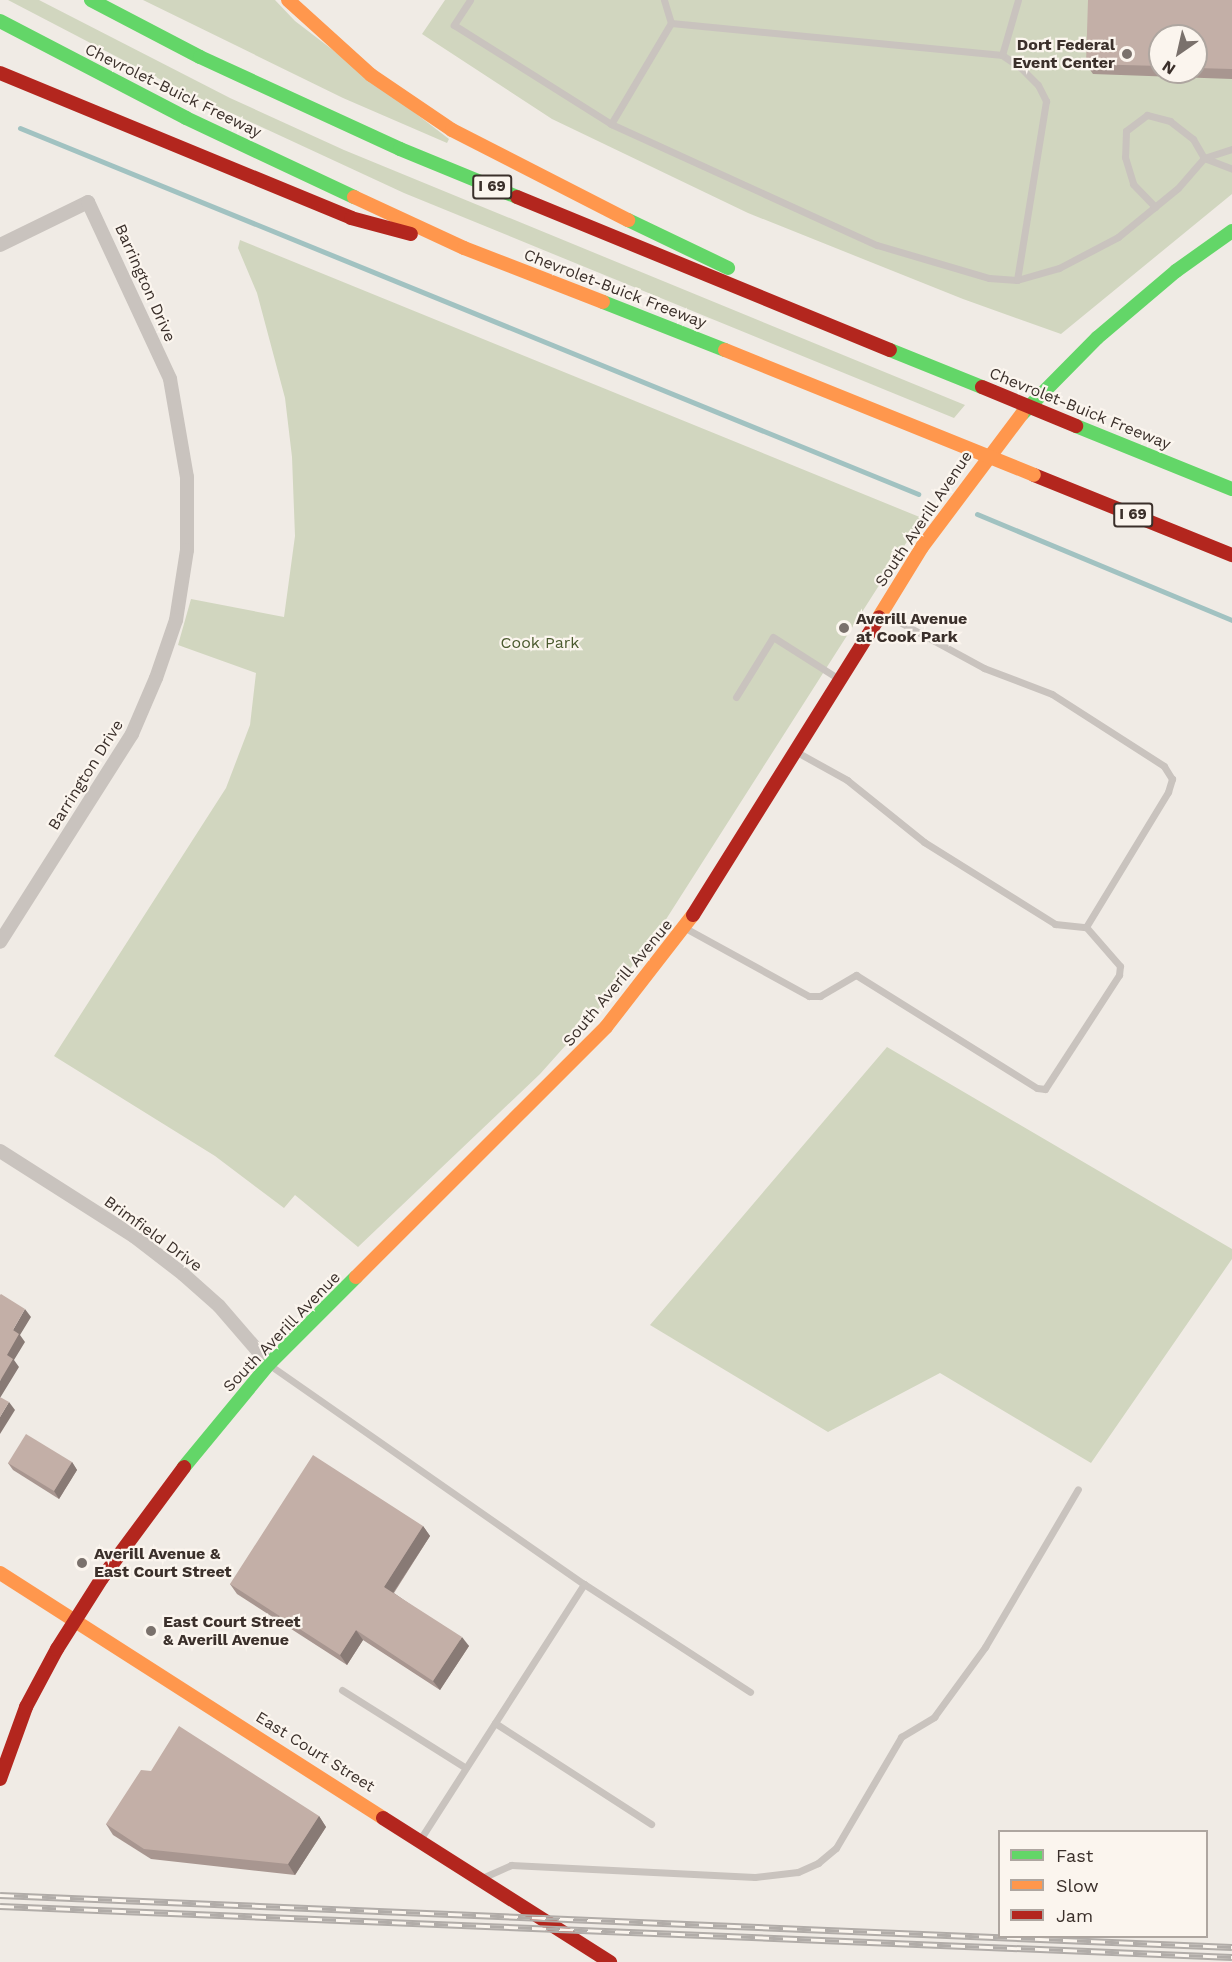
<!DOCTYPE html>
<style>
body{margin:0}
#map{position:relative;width:1232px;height:1962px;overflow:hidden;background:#f0ebe5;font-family:"Work Sans",sans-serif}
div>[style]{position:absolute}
.green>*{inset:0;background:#d1d6bf}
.stream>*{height:5px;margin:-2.5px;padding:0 2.5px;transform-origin:2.5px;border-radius:2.5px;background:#a1c2c1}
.lane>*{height:7px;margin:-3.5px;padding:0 3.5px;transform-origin:3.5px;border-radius:3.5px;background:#c9c3be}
.street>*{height:14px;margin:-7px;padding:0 7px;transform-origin:7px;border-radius:7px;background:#c9c3be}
.fast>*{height:14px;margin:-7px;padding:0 7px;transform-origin:7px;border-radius:7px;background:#63d668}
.slow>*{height:14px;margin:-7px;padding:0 7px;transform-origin:7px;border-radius:7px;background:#ff974d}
.jam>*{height:14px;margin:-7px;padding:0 7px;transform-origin:7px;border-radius:7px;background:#b3261e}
.rail>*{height:7px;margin-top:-3.5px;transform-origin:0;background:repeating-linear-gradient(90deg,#fbf5ee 0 14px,#b1aca8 0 28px);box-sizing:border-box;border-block:2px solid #b1aca8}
.slow-bridge>*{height:14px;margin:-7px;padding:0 7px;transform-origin:7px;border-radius:7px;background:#ff974d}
.jam-bridge>*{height:14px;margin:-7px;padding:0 7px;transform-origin:7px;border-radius:7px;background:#b3261e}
.wall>*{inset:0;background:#a89690}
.shaded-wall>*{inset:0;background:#887a75}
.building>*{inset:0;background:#c3afa7}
.dots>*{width:16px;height:16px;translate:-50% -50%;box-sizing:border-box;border:3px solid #fbf5ee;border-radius:50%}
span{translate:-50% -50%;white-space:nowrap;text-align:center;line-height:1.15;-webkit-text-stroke:4.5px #fbf5ee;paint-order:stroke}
.shield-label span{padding:2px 4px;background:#fbf5ee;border:2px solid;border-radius:4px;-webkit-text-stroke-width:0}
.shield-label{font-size:15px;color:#3b302b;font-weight:700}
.poi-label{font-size:16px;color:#3b302b;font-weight:700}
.right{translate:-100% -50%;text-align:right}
.left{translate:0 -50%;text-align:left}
.street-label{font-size:16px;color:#3b302b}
.park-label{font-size:16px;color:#4a5a2e}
.legend{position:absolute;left:998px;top:1830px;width:210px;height:108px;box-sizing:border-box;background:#fbf5ee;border:2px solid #aea6a0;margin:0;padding:8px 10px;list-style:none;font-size:18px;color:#3b302b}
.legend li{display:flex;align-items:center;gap:12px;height:30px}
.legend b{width:30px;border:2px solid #aea6a0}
.north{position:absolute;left:1148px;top:24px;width:60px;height:60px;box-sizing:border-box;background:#fbf5ee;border:2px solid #aea6a0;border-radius:50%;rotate:214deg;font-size:16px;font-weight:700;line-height:24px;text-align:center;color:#3b302b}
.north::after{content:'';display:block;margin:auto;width:21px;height:27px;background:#7a716c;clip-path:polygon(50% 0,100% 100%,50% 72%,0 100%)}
</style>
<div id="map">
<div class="green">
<i style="clip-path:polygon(8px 0,39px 0,230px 98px,344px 150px,965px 405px,954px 418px,404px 193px,171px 85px)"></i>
<i style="clip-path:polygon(143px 0,275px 0,295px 21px,449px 139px,447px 143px,343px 98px)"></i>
<i style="clip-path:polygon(evenodd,445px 0,1232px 0,1232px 194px,1061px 334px,963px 299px,748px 213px,552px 119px,422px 34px,445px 0,1160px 36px,1196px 36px,1196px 72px,1160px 72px,1160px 36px)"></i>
<i style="clip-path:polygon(240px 240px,922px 518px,656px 935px,600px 1007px,540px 1074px,358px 1247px,295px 1195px,284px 1208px,215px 1156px,54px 1056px,226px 788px,250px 725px,256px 673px,178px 645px,191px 599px,284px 617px,295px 536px,292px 457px,285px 398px,257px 293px,238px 248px)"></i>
<i style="clip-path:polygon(887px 1047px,1232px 1249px,1232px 1259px,1091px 1463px,940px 1373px,828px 1432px,650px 1325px)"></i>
</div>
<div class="stream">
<i style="left:20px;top:128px;width:970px;rotate:22.17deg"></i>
<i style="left:977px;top:514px;width:276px;rotate:22.6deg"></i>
</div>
<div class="lane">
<i style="left:470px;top:0;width:30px;rotate:123deg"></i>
<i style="left:454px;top:25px;width:186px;rotate:32.2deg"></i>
<i style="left:611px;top:124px;width:292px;rotate:24.5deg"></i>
<i style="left:877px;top:245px;width:117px;rotate:16.4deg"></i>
<i style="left:989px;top:278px;width:28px;rotate:4deg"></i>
<i style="left:1017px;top:280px;width:44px;rotate:-15.9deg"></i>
<i style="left:1059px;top:268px;width:67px;rotate:-27.7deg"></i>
<i style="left:1118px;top:237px;width:77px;rotate:-39.2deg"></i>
<i style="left:1178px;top:188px;width:40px;rotate:-49deg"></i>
<i style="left:1204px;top:158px;width:22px;rotate:-120deg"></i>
<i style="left:1193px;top:139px;width:29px;rotate:-142deg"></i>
<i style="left:1170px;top:121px;width:24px;rotate:-165deg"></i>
<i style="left:1147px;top:115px;width:26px;rotate:143deg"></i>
<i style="left:1126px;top:131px;width:26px;rotate:92deg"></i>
<i style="left:1125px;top:157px;width:28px;rotate:73deg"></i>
<i style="left:1133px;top:184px;width:32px;rotate:46deg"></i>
<i style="left:671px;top:23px;width:333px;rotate:5.5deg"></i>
<i style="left:1002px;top:55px;width:22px;rotate:34deg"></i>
<i style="left:1020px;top:67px;width:25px;rotate:45deg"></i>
<i style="left:1038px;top:85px;width:18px;rotate:63deg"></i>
<i style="left:1046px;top:101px;width:181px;rotate:99.2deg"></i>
<i style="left:1002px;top:55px;width:57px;rotate:-73.8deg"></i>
<i style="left:611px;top:124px;width:117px;rotate:-59.3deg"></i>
<i style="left:671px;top:23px;width:24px;rotate:-107deg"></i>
<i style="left:1204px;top:158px;width:30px;rotate:21deg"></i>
<i style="left:1204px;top:158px;width:29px;rotate:-18deg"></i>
<i style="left:736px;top:697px;width:70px;rotate:-58.3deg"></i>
<i style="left:773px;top:637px;width:78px;rotate:32.5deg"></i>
<i style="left:795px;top:751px;width:60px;rotate:29.1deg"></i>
<i style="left:847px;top:780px;width:99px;rotate:38.8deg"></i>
<i style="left:924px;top:842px;width:155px;rotate:32deg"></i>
<i style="left:1055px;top:924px;width:31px;rotate:6deg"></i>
<i style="left:1086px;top:927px;width:158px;rotate:-58.7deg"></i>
<i style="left:1168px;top:792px;width:14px;rotate:-73deg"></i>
<i style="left:1172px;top:779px;width:15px;rotate:-122deg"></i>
<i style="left:1164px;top:766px;width:133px;rotate:-147.3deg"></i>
<i style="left:1052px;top:694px;width:73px;rotate:-159.1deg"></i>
<i style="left:984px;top:668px;width:115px;rotate:-151.4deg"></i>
<i style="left:687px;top:929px;width:139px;rotate:28.8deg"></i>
<i style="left:809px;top:996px;width:11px"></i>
<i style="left:820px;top:996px;width:42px;rotate:-30.3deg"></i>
<i style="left:856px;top:975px;width:213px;rotate:32deg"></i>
<i style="left:1037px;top:1088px;width:8px;rotate:7deg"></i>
<i style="left:1045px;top:1089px;width:136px;rotate:-57deg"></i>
<i style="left:1119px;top:975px;width:9px;rotate:-84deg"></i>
<i style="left:1120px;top:966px;width:52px;rotate:-131.1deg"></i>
<i style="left:271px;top:1366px;width:381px;rotate:34.9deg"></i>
<i style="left:584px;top:1584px;width:198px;rotate:33deg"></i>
<i style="left:342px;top:1690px;width:146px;rotate:32.2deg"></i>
<i style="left:495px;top:1723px;width:186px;rotate:32.9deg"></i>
<i style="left:421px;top:1838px;width:302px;rotate:-57.3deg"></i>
<i style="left:482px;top:1878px;width:32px;rotate:-24deg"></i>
<i style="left:511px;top:1865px;width:244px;rotate:2.8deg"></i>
<i style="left:755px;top:1877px;width:43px;rotate:-6.6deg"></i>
<i style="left:798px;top:1872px;width:22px;rotate:-24deg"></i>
<i style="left:818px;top:1863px;width:23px;rotate:-40deg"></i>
<i style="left:836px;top:1848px;width:129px;rotate:-59.6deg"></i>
<i style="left:901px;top:1737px;width:39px;rotate:-31deg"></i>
<i style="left:934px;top:1717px;width:87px;rotate:-53.9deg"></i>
<i style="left:985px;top:1647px;width:183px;rotate:-59.5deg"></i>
</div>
<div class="street">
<i style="left:0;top:245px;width:98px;rotate:-26deg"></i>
<i style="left:88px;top:202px;width:195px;rotate:65.1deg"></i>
<i style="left:170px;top:379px;width:99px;rotate:80.2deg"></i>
<i style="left:187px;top:477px;width:73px;rotate:90deg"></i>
<i style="left:187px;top:550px;width:71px;rotate:98.9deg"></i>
<i style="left:176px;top:620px;width:61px;rotate:109deg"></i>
<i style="left:156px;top:678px;width:61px;rotate:113.2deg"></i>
<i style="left:132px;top:734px;width:246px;rotate:122.4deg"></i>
<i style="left:0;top:1151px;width:160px;rotate:32.5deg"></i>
<i style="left:135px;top:1237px;width:61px;rotate:37.6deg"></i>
<i style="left:183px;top:1274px;width:48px;rotate:41.6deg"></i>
<i style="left:219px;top:1306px;width:77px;rotate:49.2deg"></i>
</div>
<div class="fast">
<i style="left:91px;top:0;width:123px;rotate:27.6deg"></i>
<i style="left:200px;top:57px;width:220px;rotate:24.7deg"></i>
<i style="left:400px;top:149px;width:126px;rotate:22.3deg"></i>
<i style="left:0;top:21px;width:210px;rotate:27.5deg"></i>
<i style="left:186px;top:118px;width:186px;rotate:25.2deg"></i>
<i style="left:628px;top:220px;width:111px;rotate:25.6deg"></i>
<i style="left:603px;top:302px;width:131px;rotate:21.5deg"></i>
<i style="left:890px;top:350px;width:99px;rotate:21.9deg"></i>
<i style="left:1022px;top:414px;width:107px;rotate:-45.4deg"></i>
<i style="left:1097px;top:338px;width:104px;rotate:-40.3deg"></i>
<i style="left:1176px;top:271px;width:69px;rotate:-35.5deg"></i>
<i style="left:1076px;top:426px;width:168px;rotate:22deg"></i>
<i style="left:184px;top:1467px;width:134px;rotate:-50.5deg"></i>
<i style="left:269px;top:1364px;width:123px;rotate:-45deg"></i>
</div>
<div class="slow">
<i style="left:288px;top:0;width:112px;rotate:42.1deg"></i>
<i style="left:371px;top:75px;width:98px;rotate:34.2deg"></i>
<i style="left:452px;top:130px;width:198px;rotate:27.1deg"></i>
<i style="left:354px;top:197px;width:121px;rotate:24.9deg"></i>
<i style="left:464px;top:248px;width:149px;rotate:21.2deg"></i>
<i style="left:879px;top:617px;width:82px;rotate:-58.4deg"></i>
<i style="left:922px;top:547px;width:166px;rotate:-53.1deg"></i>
<i style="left:356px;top:1277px;width:354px;rotate:-45deg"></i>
<i style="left:606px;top:1027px;width:142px;rotate:-52.2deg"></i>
<i style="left:0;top:1573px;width:455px;rotate:32.6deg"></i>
</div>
<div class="jam">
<i style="left:0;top:73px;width:380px;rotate:22.4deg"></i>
<i style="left:351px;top:218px;width:62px;rotate:14.9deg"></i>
<i style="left:517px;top:197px;width:403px;rotate:22.3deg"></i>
<i style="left:1034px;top:475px;width:214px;rotate:22deg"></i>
<i style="left:693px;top:915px;width:351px;rotate:-58deg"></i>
<i style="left:0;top:1779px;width:77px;rotate:-70.1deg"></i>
<i style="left:26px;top:1707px;width:66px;rotate:-61.9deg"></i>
<i style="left:57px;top:1649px;width:84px;rotate:-57.6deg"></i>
<i style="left:102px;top:1578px;width:138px;rotate:-53.5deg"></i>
<i style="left:383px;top:1818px;width:269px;rotate:32.4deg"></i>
</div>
<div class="rail">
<i style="left:0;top:1895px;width:1233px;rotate:2.42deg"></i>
<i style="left:0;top:1906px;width:1233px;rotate:2.37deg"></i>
</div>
<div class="slow-bridge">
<i style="left:725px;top:350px;width:333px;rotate:22deg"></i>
</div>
<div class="jam-bridge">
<i style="left:982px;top:387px;width:102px;rotate:22.5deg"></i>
</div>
<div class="wall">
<i style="clip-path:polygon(evenodd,1232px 0,1232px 79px,1093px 74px,1086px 64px,1232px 0,1160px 36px,1196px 36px,1196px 72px,1160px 72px,1160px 36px)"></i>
<i style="clip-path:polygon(72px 1462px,77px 1470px,59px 1499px,13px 1470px,8px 1463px)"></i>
<i style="clip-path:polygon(423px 1526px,430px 1536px,394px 1593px,469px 1646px,440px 1690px,363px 1640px,347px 1665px,237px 1594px,230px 1584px)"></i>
<i style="clip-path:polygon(319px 1816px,326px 1827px,295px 1875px,151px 1859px,113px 1835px,106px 1824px)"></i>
</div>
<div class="shaded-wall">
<i style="clip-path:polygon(25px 1309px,31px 1317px,20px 1335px,25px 1342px,14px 1360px,19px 1367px,0 1398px,0 1381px,13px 1330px)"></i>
<i style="clip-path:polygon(9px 1402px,15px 1410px,0 1434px,0 1417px)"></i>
<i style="clip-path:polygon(72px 1462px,77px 1470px,59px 1499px,54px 1491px)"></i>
<i style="clip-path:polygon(423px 1526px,430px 1536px,391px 1596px,384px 1587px)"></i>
<i style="clip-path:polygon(356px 1630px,363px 1640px,347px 1665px,340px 1655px)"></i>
<i style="clip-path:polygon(462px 1637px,469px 1646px,440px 1690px,433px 1681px)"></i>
<i style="clip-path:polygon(319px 1816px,326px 1827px,295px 1875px,288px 1864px)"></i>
</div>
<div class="building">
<i style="clip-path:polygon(1088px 0,1232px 0,1232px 69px,1196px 68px,1196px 36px,1160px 36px,1160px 66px,1086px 64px)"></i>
<i style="clip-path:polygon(1px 1294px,25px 1309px,13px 1330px,19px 1334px,7px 1355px,13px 1359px,0 1381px,0 1295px)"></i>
<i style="clip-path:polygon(0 1397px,9px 1402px,0 1417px)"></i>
<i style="clip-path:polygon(26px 1434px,72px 1462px,54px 1491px,8px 1463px)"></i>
<i style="clip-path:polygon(313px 1455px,423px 1526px,384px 1587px,462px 1637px,433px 1681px,356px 1630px,340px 1655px,230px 1584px)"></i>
<i style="clip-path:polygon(179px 1726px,319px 1816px,288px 1864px,144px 1849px,106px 1824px,141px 1770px,151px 1771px)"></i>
</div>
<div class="dots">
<i style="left:1127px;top:54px;background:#7a716c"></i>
<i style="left:844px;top:628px;background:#7a716c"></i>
<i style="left:82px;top:1563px;background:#7a716c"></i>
<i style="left:151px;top:1631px;background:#7a716c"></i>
</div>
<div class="shield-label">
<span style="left:492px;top:187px">I 69</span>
<span style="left:1133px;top:515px">I 69</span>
</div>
<div class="poi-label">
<span class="right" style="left:1115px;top:54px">Dort Federal<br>Event Center</span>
<span class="left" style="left:856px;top:628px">Averill Avenue<br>at Cook Park</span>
<span class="left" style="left:94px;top:1563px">Averill Avenue &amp;<br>East Court Street</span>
<span class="left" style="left:163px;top:1631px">East Court Street<br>&amp; Averill Avenue</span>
</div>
<div class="street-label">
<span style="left:173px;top:91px;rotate:26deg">Chevrolet-Buick Freeway</span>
<span style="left:145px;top:283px;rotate:66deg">Barrington Drive</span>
<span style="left:615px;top:289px;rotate:21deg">Chevrolet-Buick Freeway</span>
<span style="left:1080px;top:409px;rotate:22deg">Chevrolet-Buick Freeway</span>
<span style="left:924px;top:519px;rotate:-56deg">South Averill Avenue</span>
<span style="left:86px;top:775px;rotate:-58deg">Barrington Drive</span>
<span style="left:618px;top:983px;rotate:-50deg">South Averill Avenue</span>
<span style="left:153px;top:1234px;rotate:36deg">Brimfield Drive</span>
<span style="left:282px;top:1332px;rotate:-46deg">South Averill Avenue</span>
<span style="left:315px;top:1752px;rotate:32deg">East Court Street</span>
</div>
<div class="park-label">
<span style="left:540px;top:643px">Cook Park</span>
</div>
<ul class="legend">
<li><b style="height:8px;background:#63d668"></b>Fast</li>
<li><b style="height:8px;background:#ff974d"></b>Slow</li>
<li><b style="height:8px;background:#b3261e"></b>Jam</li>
</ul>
<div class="north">N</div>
</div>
